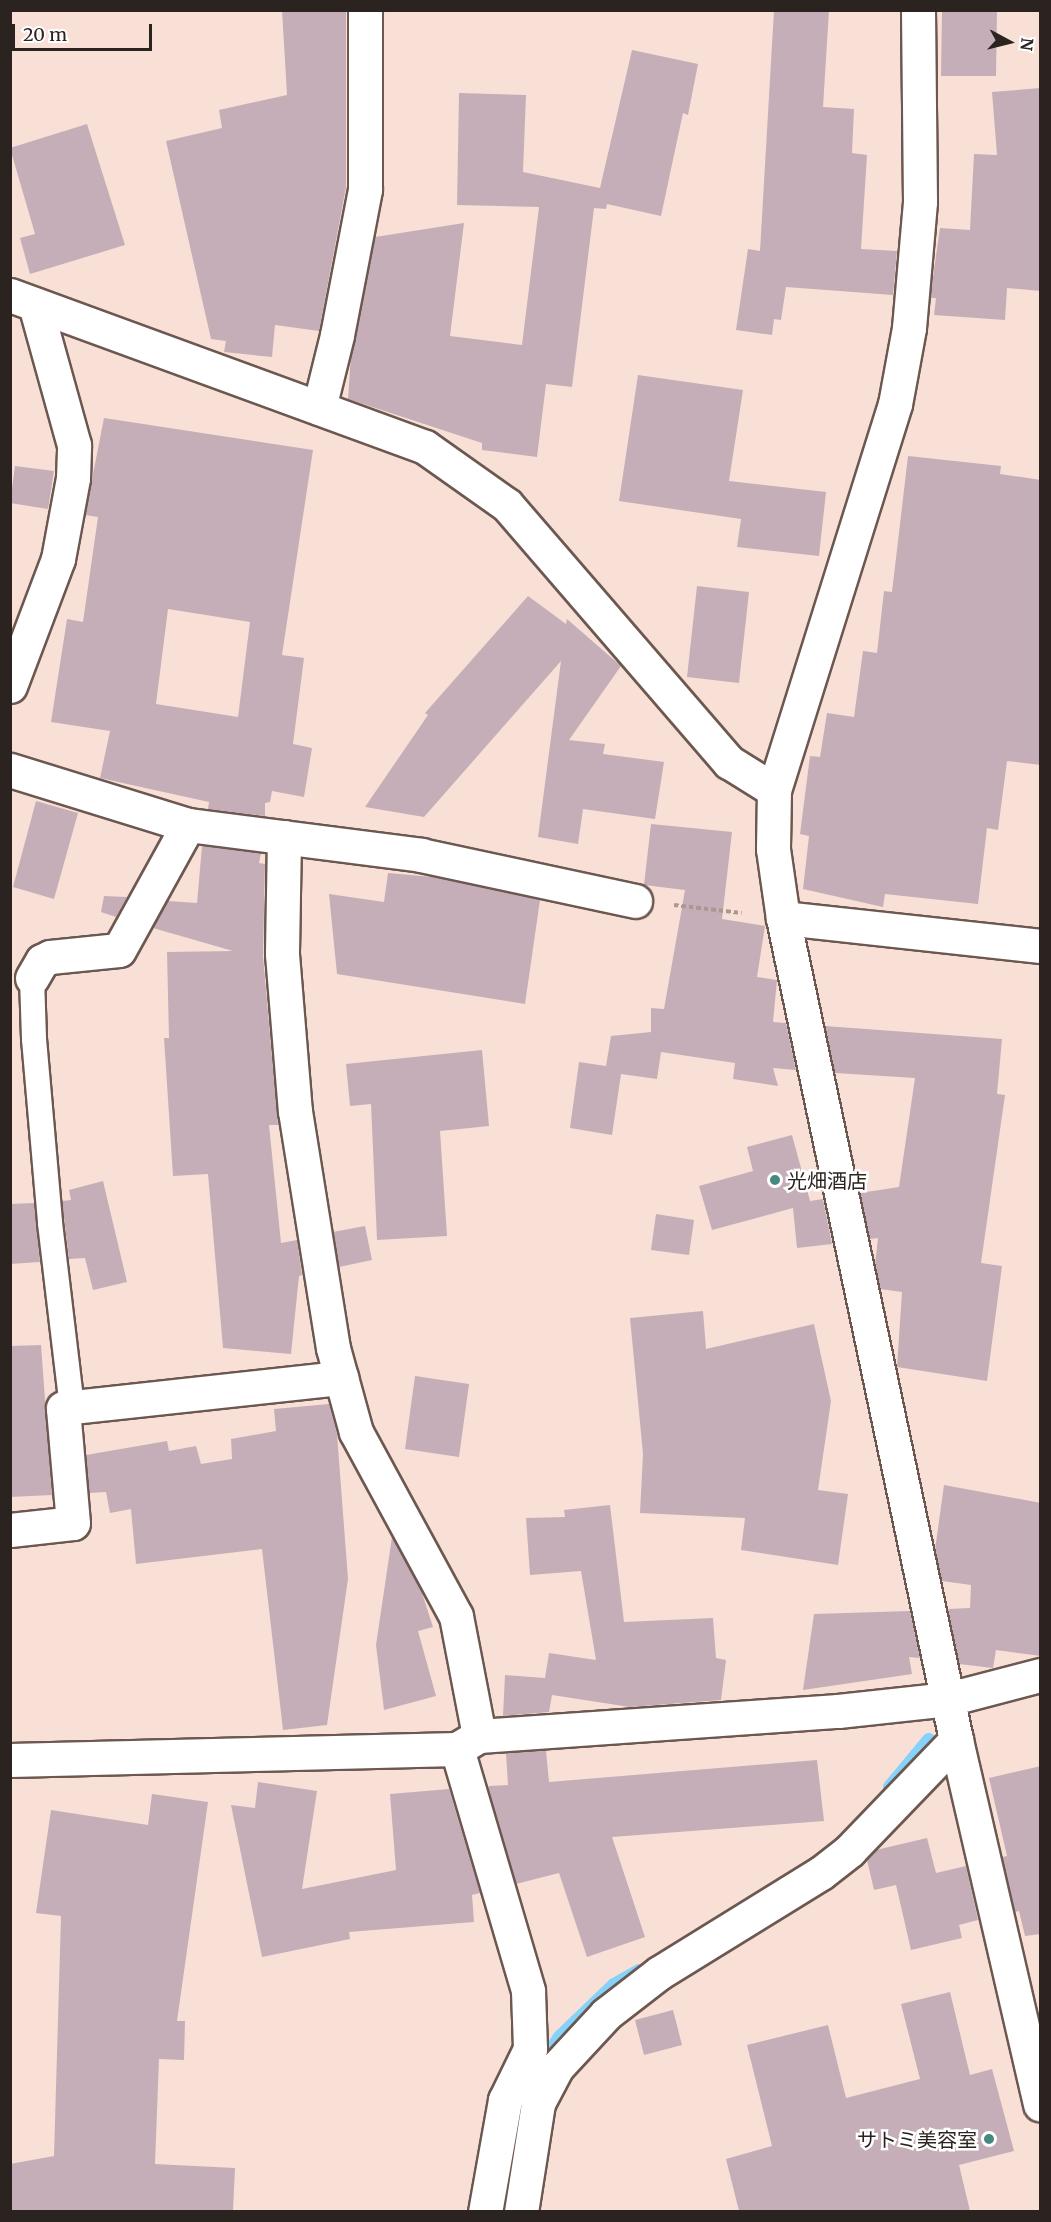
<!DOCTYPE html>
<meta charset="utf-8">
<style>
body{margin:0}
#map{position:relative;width:1051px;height:2222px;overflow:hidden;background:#f8e0d6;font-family:Merriweather,"Noto Sans JP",serif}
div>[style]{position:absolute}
.stream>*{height:14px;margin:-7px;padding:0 7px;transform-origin:7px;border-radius:7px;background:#85d2fb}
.building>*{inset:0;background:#c5aeb8}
.path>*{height:4px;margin-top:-2px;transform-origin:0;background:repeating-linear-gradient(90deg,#ab9991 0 4.5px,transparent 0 7.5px)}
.roads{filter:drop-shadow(2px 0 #6c5850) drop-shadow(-2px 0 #6c5850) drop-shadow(0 2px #6c5850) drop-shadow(0 -2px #6c5850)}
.lane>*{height:24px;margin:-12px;padding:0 12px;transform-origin:12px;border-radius:12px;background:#fff}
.street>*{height:33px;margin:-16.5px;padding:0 16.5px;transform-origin:16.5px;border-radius:16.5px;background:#fff}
.dots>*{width:16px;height:16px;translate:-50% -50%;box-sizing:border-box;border:3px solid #fff;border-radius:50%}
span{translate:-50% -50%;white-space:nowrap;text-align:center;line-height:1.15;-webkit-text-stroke:5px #fff;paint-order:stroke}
.poi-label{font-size:20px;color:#2b231f}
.left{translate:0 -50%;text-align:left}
.right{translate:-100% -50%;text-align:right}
.frame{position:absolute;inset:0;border:12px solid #2b231f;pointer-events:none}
.north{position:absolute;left:979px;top:12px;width:60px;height:60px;-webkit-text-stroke:4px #fff;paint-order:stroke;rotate:97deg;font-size:16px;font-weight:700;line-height:24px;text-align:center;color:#2b231f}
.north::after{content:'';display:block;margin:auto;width:21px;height:27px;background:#2b231f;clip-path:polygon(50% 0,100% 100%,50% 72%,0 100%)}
.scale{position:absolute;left:12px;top:24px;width:140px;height:27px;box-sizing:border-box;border:3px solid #2b231f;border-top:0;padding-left:8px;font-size:18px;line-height:21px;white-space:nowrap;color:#2b231f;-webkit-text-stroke:4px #fff;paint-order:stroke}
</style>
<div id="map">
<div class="stream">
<i style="left:890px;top:1787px;width:61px;rotate:-50.3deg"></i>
<i style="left:545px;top:2060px;width:27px;rotate:-57deg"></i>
<i style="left:560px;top:2037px;width:75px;rotate:-43.9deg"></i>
<i style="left:614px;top:1985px;width:29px;rotate:-29deg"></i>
</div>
<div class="building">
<i style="clip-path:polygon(282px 10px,346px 10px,346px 187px,319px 331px,275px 325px,272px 357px,224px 352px,226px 341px,211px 339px,166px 141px,222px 128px,219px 110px,287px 95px)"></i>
<i style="clip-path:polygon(774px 10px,829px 10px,823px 107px,854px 109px,852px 153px,867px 155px,861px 249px,897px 251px,893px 295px,786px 287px,781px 320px,774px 319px,772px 335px,736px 330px,748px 249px,760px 251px)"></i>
<i style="clip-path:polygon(942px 10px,997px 10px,996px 76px,941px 76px)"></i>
<i style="clip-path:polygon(632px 50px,698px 64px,688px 115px,683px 113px,661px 216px,607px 204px,606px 209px,594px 208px,572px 387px,546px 384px,537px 457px,482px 450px,482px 443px,348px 399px,351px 355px,375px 237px,464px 223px,450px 336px,522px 345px,539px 207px,457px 205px,459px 93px,526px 95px,523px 172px,600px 188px)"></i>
<i style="clip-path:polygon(1041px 88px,1041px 291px,1007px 288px,1005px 320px,934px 315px,936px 298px,930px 298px,940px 228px,970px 230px,974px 154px,997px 155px,992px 92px)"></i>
<i style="clip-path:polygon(87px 124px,125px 245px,30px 274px,20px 238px,35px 234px,10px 148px)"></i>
<i style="clip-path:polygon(638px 375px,743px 390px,729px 481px,826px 492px,819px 556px,737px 547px,741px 519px,619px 501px)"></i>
<i style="clip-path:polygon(evenodd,104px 418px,313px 450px,282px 655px,304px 658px,293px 744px,312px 748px,304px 797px,272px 791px,270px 802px,265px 803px,265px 816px,208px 809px,209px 802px,100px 778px,110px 731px,51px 722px,67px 619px,83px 622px,98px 517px,85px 515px,104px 418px,168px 609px,250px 622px,238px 717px,156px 704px,168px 609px)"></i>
<i style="clip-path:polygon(908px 456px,1001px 466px,1000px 474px,1041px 480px,1041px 765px,1007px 761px,998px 830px,987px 828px,978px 904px,885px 894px,883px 907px,803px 889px,809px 836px,800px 834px,810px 756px,820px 757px,827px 713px,854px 717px,863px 651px,877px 653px,884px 591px,892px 592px)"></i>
<i style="clip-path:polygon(15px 466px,54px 471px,48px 509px,10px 503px)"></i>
<i style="clip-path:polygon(697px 586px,749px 592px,739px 683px,687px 677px)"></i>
<i style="clip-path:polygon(528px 596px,566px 624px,567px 619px,621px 666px,569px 740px,605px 744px,603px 754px,664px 762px,655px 819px,583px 809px,578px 844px,538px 837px,561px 661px,424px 817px,365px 807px,428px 715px,425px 713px)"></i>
<i style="clip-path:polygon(36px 801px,78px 813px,54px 899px,13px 887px)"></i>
<i style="clip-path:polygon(651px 824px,732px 832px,722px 919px,765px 926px,757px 977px,777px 980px,773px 1022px,786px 1023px,796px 1070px,773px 1068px,778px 1086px,733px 1079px,735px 1063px,661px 1052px,657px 1079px,621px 1074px,612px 1135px,570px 1128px,579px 1062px,606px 1066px,611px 1036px,651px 1032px,651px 1008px,664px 1009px,685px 890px,644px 885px)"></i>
<i style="clip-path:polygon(202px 846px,261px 853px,259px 863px,265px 864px,263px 956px,278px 1125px,269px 1125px,281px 1243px,297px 1240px,302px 1275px,299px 1276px,291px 1354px,223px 1348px,208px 1174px,173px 1176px,164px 1038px,169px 1038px,167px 952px,233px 951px,153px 928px,168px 901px,197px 903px)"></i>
<i style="clip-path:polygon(388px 873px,433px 877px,540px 900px,525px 1004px,337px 974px,329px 894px,384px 902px)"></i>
<i style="clip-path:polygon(104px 896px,127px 897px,116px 917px,101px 912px)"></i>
<i style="clip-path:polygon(825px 1026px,1002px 1039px,997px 1094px,1005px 1095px,981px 1263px,1002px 1266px,987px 1381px,897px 1367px,902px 1292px,880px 1289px,875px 1265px,878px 1238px,870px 1239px,860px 1193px,899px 1187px,915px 1078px,835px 1073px)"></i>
<i style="clip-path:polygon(482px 1050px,489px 1126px,440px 1131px,447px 1236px,377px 1240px,371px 1104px,350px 1106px,346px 1064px)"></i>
<i style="clip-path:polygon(792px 1135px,810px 1201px,823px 1199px,832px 1244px,797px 1248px,793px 1208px,712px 1230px,699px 1186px,753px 1171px,747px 1147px)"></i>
<i style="clip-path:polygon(103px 1181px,127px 1282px,93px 1290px,85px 1258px,69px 1259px,62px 1201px,71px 1200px,69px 1190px)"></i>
<i style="clip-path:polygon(34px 1203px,40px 1262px,10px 1264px,10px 1204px)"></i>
<i style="clip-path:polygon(656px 1214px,694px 1220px,689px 1255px,651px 1250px)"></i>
<i style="clip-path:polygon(365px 1226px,372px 1260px,339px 1267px,333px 1232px)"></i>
<i style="clip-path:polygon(703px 1311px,706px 1349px,814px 1324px,831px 1401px,818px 1490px,848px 1494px,838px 1565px,741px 1550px,745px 1518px,640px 1513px,643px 1454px,630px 1318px)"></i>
<i style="clip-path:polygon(41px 1345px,52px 1495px,10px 1497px,10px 1346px)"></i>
<i style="clip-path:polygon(415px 1376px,469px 1384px,459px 1457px,405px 1449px)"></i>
<i style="clip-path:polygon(329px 1404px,337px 1434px,348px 1579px,327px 1725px,283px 1730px,262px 1549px,136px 1564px,131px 1509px,110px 1513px,106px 1492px,89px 1493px,86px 1455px,167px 1441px,169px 1451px,196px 1446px,201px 1464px,232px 1459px,231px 1439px,276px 1431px,274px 1409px)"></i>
<i style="clip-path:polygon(944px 1485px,1041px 1503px,1041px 1656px,996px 1650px,993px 1668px,959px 1664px,948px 1609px,970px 1608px,971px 1585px,942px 1581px,935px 1550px)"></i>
<i style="clip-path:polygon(610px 1505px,624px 1622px,713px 1618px,716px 1658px,726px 1660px,721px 1700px,630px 1707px,552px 1695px,549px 1712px,503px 1716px,505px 1675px,545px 1678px,549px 1653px,596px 1660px,581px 1571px,530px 1575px,526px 1518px,565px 1517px,564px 1510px)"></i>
<i style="clip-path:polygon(392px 1537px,421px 1590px,433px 1627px,418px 1631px,436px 1696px,384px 1710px,376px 1645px)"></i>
<i style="clip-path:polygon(910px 1611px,920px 1658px,909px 1657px,912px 1674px,803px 1690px,814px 1614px)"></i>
<i style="clip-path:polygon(546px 1750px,549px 1782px,817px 1760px,824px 1821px,612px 1837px,645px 1937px,587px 1957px,559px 1873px,516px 1884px,488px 1789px,489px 1786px,508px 1785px,506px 1753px)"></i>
<i style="clip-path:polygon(1041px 1766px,1041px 1934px,1025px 1936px,1019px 1911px,1015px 1912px,1002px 1857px,1007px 1856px,989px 1778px)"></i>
<i style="clip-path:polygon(258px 1782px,317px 1791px,302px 1889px,396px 1870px,390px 1794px,449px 1789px,480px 1893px,472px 1895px,474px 1922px,349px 1932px,350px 1939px,262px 1957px,231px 1805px,255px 1808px)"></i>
<i style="clip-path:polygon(152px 1794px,208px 1802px,177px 2021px,185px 2021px,184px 2060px,159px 2059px,155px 2164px,235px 2168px,233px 2211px,10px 2211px,10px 2164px,54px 2156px,61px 1916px,36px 1913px,51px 1810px,148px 1825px)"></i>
<i style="clip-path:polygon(927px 1838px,936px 1873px,966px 1866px,978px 1920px,959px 1925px,962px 1938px,911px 1950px,896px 1885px,874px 1890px,867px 1860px,876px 1850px)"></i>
<i style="clip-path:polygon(950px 1992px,970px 2075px,992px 2069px,1014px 2151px,959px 2165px,970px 2211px,739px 2211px,726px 2159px,772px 2146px,747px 2045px,828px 2025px,846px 2098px,920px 2079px,901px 2004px)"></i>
<i style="clip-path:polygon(673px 2010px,682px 2045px,644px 2055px,635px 2020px)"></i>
</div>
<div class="path">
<i style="left:674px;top:905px;width:68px;rotate:6.7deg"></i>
</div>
<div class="roads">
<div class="lane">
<i style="left:32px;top:978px;width:61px;rotate:88.1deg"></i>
<i style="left:34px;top:1039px;width:185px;rotate:85deg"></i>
<i style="left:50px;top:1223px;width:186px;rotate:83.2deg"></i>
</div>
<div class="street">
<i style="left:918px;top:10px;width:192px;rotate:89.4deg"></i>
<i style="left:920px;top:202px;width:126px;rotate:95deg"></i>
<i style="left:909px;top:328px;width:77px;rotate:100.4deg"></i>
<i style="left:895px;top:404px;width:405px;rotate:107.4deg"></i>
<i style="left:774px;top:790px;width:59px;rotate:91deg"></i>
<i style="left:773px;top:849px;width:70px;rotate:81.8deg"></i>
<i style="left:783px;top:918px;width:840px;rotate:78.11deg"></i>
<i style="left:956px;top:1740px;width:374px;rotate:77deg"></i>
<i style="left:10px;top:295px;width:442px;rotate:20.1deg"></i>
<i style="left:425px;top:447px;width:100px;rotate:35.3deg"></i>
<i style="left:507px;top:505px;width:340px;rotate:49.2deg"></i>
<i style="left:729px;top:762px;width:53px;rotate:31.9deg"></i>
<i style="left:319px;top:408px;width:75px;rotate:-76.1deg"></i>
<i style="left:337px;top:335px;width:149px;rotate:-79.1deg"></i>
<i style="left:365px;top:189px;width:179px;rotate:-90deg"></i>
<i style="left:10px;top:686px;width:136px;rotate:-69.3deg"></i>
<i style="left:58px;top:559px;width:82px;rotate:-79.5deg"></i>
<i style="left:73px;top:478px;width:33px;rotate:-88deg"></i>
<i style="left:74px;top:445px;width:146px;rotate:-105.5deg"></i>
<i style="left:10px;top:770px;width:186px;rotate:17.2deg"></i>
<i style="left:188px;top:825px;width:235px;rotate:7.3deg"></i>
<i style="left:421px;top:855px;width:219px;rotate:12.1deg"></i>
<i style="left:284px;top:837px;width:117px;rotate:91deg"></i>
<i style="left:282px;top:954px;width:158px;rotate:85.3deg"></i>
<i style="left:295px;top:1111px;width:240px;rotate:80.9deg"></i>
<i style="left:333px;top:1348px;width:87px;rotate:74.7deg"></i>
<i style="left:356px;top:1432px;width:209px;rotate:61.5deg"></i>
<i style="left:456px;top:1616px;width:122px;rotate:79.1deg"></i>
<i style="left:783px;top:918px;width:259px;rotate:6.2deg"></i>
<i style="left:32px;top:978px;width:20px;rotate:-60deg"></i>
<i style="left:42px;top:961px;width:9px;rotate:-27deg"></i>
<i style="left:50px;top:957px;width:69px;rotate:-5.8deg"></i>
<i style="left:119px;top:950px;width:143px;rotate:-61.1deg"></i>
<i style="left:10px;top:1530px;width:63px;rotate:-6.3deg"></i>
<i style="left:73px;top:1523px;width:115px;rotate:-95deg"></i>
<i style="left:63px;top:1408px;width:280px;rotate:-6.2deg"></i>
<i style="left:457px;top:1749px;width:252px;rotate:73.6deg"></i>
<i style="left:528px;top:1991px;width:58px;rotate:88deg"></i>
<i style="left:530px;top:2049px;width:57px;rotate:116.1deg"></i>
<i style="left:505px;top:2100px;width:114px;rotate:100.1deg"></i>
<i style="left:10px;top:1760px;width:447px;rotate:-1.4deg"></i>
<i style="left:457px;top:1749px;width:26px;rotate:-31deg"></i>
<i style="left:479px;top:1736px;width:360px;rotate:-4deg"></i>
<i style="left:838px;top:1711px;width:111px;rotate:-6.2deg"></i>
<i style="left:948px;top:1699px;width:95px;rotate:-14.6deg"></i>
<i style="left:521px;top:2212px;width:110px;rotate:-81.1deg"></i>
<i style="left:538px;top:2103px;width:41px;rotate:-62.2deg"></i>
<i style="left:557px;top:2067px;width:72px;rotate:-47.2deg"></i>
<i style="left:606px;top:2014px;width:67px;rotate:-37.7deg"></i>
<i style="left:659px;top:1973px;width:190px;rotate:-31.7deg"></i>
<i style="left:821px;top:1873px;width:37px;rotate:-38deg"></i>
<i style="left:850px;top:1850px;width:153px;rotate:-46.1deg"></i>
</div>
</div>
<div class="dots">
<i style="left:775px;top:1180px;background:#468a7d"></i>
<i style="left:989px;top:2139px;background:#468a7d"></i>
</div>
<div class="poi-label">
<span class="left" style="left:787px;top:1180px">光畑酒店</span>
<span class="right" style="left:977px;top:2139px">サトミ美容室</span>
</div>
<div class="frame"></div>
<div class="north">N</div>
<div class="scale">20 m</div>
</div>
